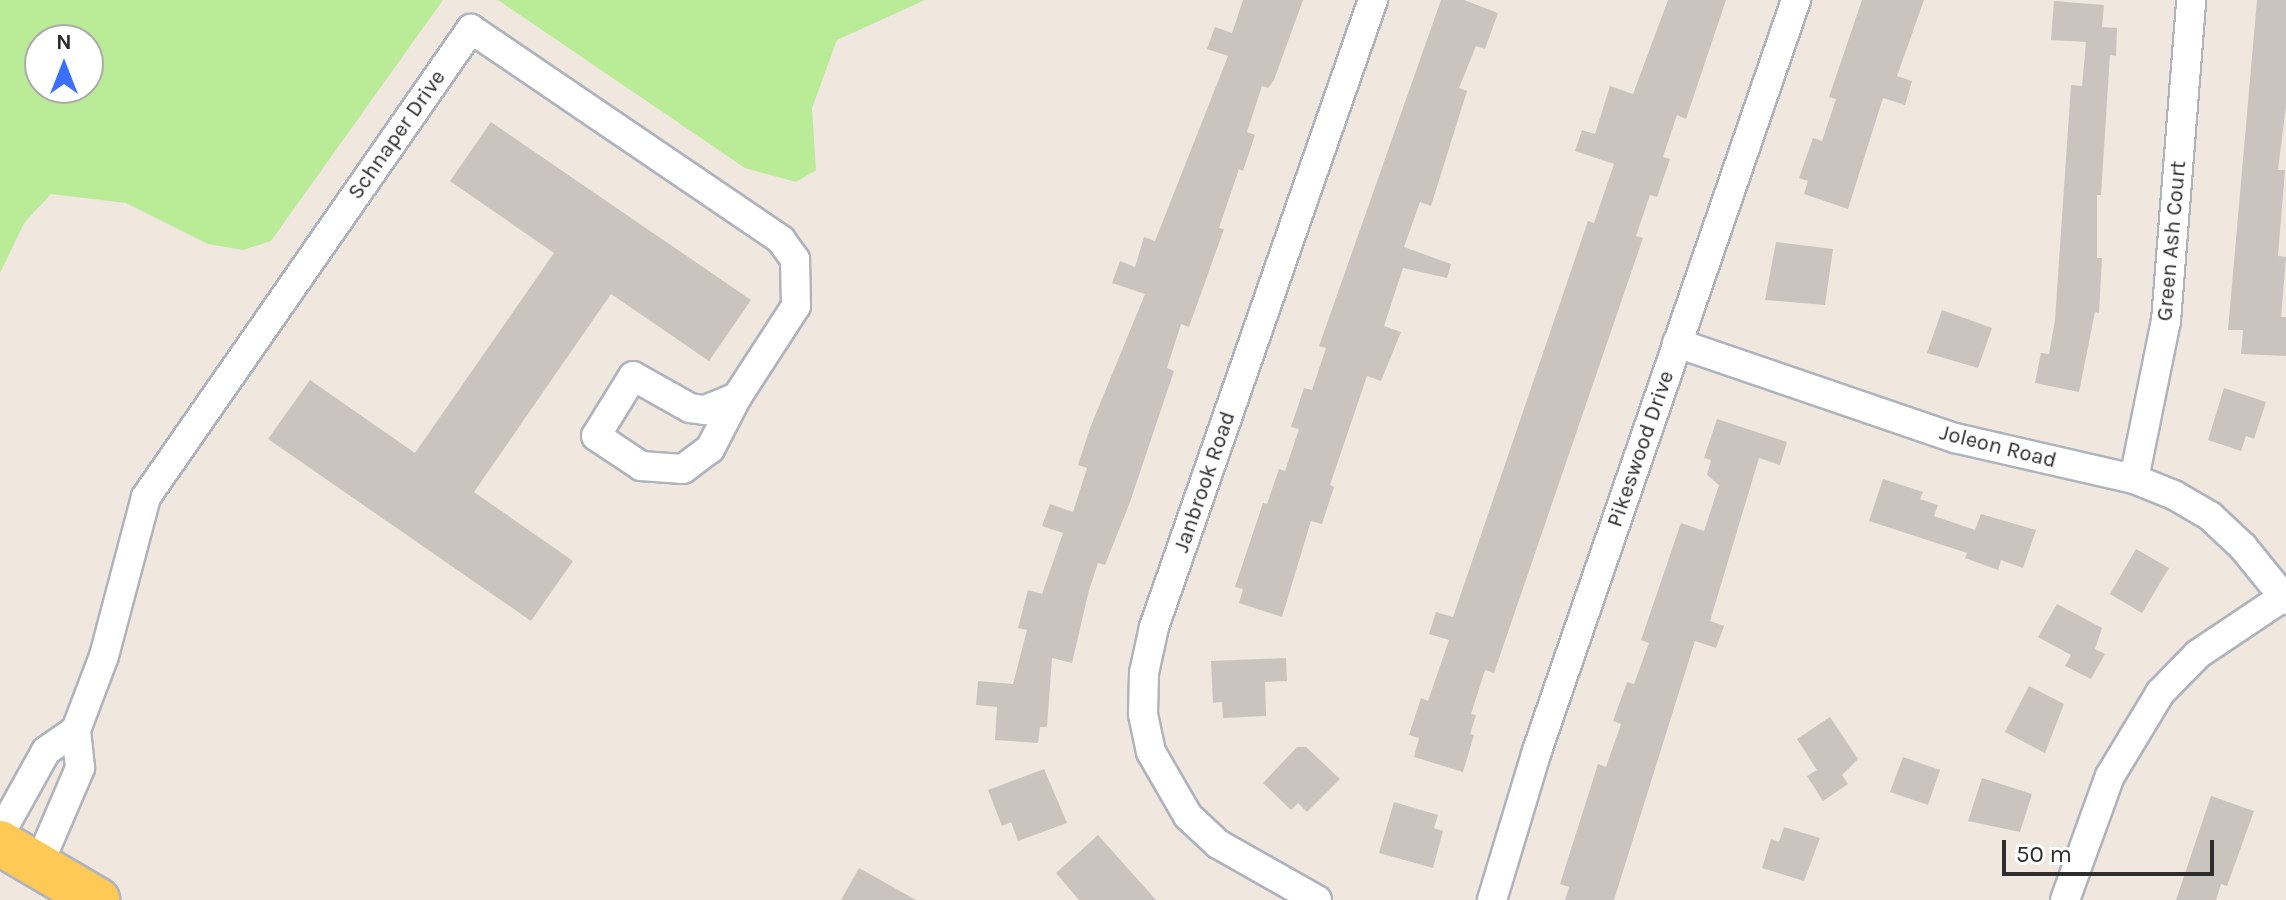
<!DOCTYPE html>
<style>
body{margin:0}
#map{position:relative;width:2286px;height:900px;overflow:hidden;background:#f0e7df;font-family:Karla,sans-serif}
div>[style]{position:absolute}
.green>*{inset:0;background:#baeb96}
.building>*{inset:0;background:#cbc4be}
.roads{filter:drop-shadow(2px 0 #afb3be) drop-shadow(-2px 0 #afb3be) drop-shadow(0 2px #afb3be) drop-shadow(0 -2px #afb3be)}
.street>*{height:28px;margin:-14px;padding:0 14px;transform-origin:14px;border-radius:14px;background:#fff}
.primary>*{height:44px;margin:-22px;padding:0 22px;transform-origin:22px;border-radius:22px;background:#feca55}
span{translate:-50% -50%;white-space:nowrap;text-align:center;line-height:1.15;-webkit-text-stroke:6px #fff;paint-order:stroke}
.street-label{font-size:22px;color:#2d2d2d}
.north{position:absolute;left:24px;top:24px;width:80px;height:80px;box-sizing:border-box;background:#fff;border:2px solid #ababab;border-radius:50%;rotate:0deg;font-size:22px;font-weight:700;line-height:32px;text-align:center;color:#2d2d2d}
.north::after{content:'';display:block;margin:auto;width:28px;height:36px;background:#3c6fff;clip-path:polygon(50% 0,100% 100%,50% 72%,0 100%)}
.scale{position:absolute;left:2002px;top:840px;width:212px;height:36px;box-sizing:border-box;border:4px solid #2d2d2d;border-top:0;padding-left:10px;font-size:24px;line-height:28px;white-space:nowrap;color:#2d2d2d;-webkit-text-stroke:6px #fff;paint-order:stroke}
</style>
<div id="map">
<div class="green">
<i style="clip-path:polygon(evenodd,0 0,443px 0,271px 241px,243px 250px,208px 244px,126px 203px,51px 194px,24px 223px,0 273px,0 0,88px 40px,88px 88px,40px 88px,40px 40px,88px 40px)"></i>
<i style="clip-path:polygon(498px 0,925px 0,837px 40px,812px 108px,816px 170px,796px 182px,745px 168px)"></i>
</div>
<div class="building">
<i style="clip-path:polygon(1243px 0,1303px 0,1274px 80px,1268px 88px,1262px 86px,1247px 132px,1255px 135px,1243px 171px,1239px 169px,1219px 228px,1224px 229px,1189px 327px,1181px 324px,1167px 368px,1174px 371px,1130px 502px,1105px 565px,1098px 563px,1089px 590px,1072px 663px,1052px 658px,1047px 727px,1040px 727px,1038px 743px,995px 740px,997px 707px,976px 705px,978px 681px,1013px 684px,1027px 630px,1018px 628px,1028px 590px,1042px 594px,1063px 533px,1042px 526px,1050px 504px,1073px 512px,1087px 468px,1078px 465px,1090px 428px,1145px 294px,1112px 283px,1120px 261px,1135px 267px,1144px 237px,1155px 241px,1228px 56px,1207px 49px,1215px 27px,1232px 33px)"></i>
<i style="clip-path:polygon(1441px 0,1464px 0,1498px 13px,1485px 49px,1476px 46px,1459px 88px,1467px 91px,1431px 206px,1420px 202px,1404px 247px,1451px 264px,1447px 278px,1403px 268px,1384px 326px,1401px 332px,1381px 381px,1367px 376px,1330px 485px,1334px 487px,1322px 524px,1311px 521px,1282px 617px,1239px 603px,1243px 589px,1235px 587px,1263px 503px,1267px 504px,1279px 469px,1285px 471px,1299px 429px,1291px 427px,1304px 388px,1312px 390px,1326px 348px,1319px 346px)"></i>
<i style="clip-path:polygon(1668px 0,1726px 0,1686px 119px,1677px 115px,1663px 157px,1670px 159px,1657px 197px,1650px 195px,1636px 236px,1643px 238px,1494px 673px,1485px 670px,1471px 714px,1476px 715px,1470px 734px,1474px 735px,1463px 772px,1414px 757px,1419px 738px,1409px 735px,1421px 698px,1428px 701px,1449px 640px,1429px 634px,1436px 612px,1453px 617px,1588px 221px,1594px 223px,1614px 164px,1575px 151px,1582px 130px,1595px 134px,1610px 86px,1633px 94px)"></i>
<i style="clip-path:polygon(1862px 0,1924px 0,1897px 76px,1912px 81px,1905px 105px,1883px 98px,1848px 209px,1804px 194px,1808px 181px,1799px 178px,1813px 138px,1822px 141px,1836px 99px,1829px 97px)"></i>
<i style="clip-path:polygon(2257px 0,2286px 0,2286px 106px,2278px 170px,2285px 170px,2278px 256px,2286px 257px,2281px 317px,2286px 317px,2286px 356px,2241px 354px,2243px 330px,2228px 330px)"></i>
<i style="clip-path:polygon(2054px 1px,2104px 5px,2102px 27px,2117px 28px,2116px 56px,2110px 55px,2101px 195px,2097px 195px,2097px 258px,2102px 258px,2099px 313px,2095px 312px,2079px 392px,2035px 383px,2041px 353px,2049px 354px,2055px 320px,2071px 85px,2082px 86px,2086px 42px,2051px 40px)"></i>
<i style="clip-path:polygon(491px 122px,751px 300px,709px 361px,611px 294px,474px 492px,573px 561px,531px 621px,268px 439px,310px 380px,415px 453px,554px 253px,450px 181px)"></i>
<i style="clip-path:polygon(1776px 242px,1833px 249px,1825px 305px,1765px 300px)"></i>
<i style="clip-path:polygon(1942px 310px,1992px 328px,1978px 368px,1927px 353px)"></i>
<i style="clip-path:polygon(2224px 388px,2266px 402px,2254px 439px,2246px 436px,2241px 451px,2208px 440px)"></i>
<i style="clip-path:polygon(1717px 419px,1787px 442px,1780px 465px,1759px 458px,1710px 621px,1724px 626px,1716px 648px,1695px 641px,1614px 900px,1565px 900px,1569px 887px,1560px 884px,1598px 764px,1606px 767px,1621px 724px,1613px 721px,1627px 682px,1634px 684px,1649px 643px,1641px 640px,1681px 523px,1704px 531px,1719px 485px,1707px 475px,1711px 460px,1704px 458px)"></i>
<i style="clip-path:polygon(1883px 479px,1923px 492px,1920px 499px,1938px 505px,1934px 516px,1975px 530px,1981px 514px,2036px 530px,2023px 568px,2001px 560px,1998px 570px,1965px 558px,1967px 553px,1869px 521px)"></i>
<i style="clip-path:polygon(2136px 549px,2169px 568px,2142px 613px,2110px 594px)"></i>
<i style="clip-path:polygon(2057px 604px,2102px 628px,2095px 649px,2105px 654px,2091px 679px,2065px 666px,2071px 655px,2038px 637px)"></i>
<i style="clip-path:polygon(1286px 658px,1287px 681px,1265px 682px,1266px 716px,1223px 718px,1222px 702px,1213px 703px,1211px 661px)"></i>
<i style="clip-path:polygon(2029px 686px,2064px 704px,2045px 753px,2005px 732px)"></i>
<i style="clip-path:polygon(1830px 717px,1858px 759px,1842px 775px,1848px 784px,1823px 801px,1807px 776px,1817px 770px,1797px 739px)"></i>
<i style="clip-path:polygon(1297px 747px,1306px 747px,1340px 779px,1307px 812px,1298px 803px,1291px 810px,1263px 783px)"></i>
<i style="clip-path:polygon(1903px 757px,1940px 770px,1928px 805px,1890px 792px)"></i>
<i style="clip-path:polygon(1044px 769px,1067px 823px,1018px 841px,1011px 822px,1002px 826px,988px 790px)"></i>
<i style="clip-path:polygon(1982px 778px,2032px 794px,2020px 832px,1968px 821px)"></i>
<i style="clip-path:polygon(2211px 796px,2254px 811px,2227px 886px,2221px 884px,2216px 900px,2176px 900px)"></i>
<i style="clip-path:polygon(1394px 802px,1438px 815px,1434px 828px,1443px 831px,1433px 868px,1379px 853px)"></i>
<i style="clip-path:polygon(1784px 827px,1820px 838px,1804px 881px,1762px 868px,1771px 839px,1779px 842px)"></i>
<i style="clip-path:polygon(1098px 835px,1156px 900px,1079px 900px,1056px 873px)"></i>
<i style="clip-path:polygon(859px 868px,916px 900px,841px 900px)"></i>
</div>
<div class="roads">
<div class="street">
<i style="left:1677px;top:343px;width:294px;rotate:18.9deg"></i>
<i style="left:1955px;top:438px;width:184px;rotate:12.9deg"></i>
<i style="left:2134px;top:479px;width:43px;rotate:21.8deg"></i>
<i style="left:2174px;top:495px;width:42px;rotate:30.3deg"></i>
<i style="left:2210px;top:516px;width:45px;rotate:43.2deg"></i>
<i style="left:2243px;top:547px;width:68px;rotate:50.9deg"></i>
<i style="left:2134px;top:479px;width:161px;rotate:-78.6deg"></i>
<i style="left:2166px;top:321px;width:322px;rotate:-85.5deg"></i>
<i style="left:0;top:834px;width:95px;rotate:-61deg"></i>
<i style="left:46px;top:751px;width:37px;rotate:-35deg"></i>
<i style="left:38px;top:866px;width:107px;rotate:-66.8deg"></i>
<i style="left:80px;top:768px;width:38px;rotate:-96deg"></i>
<i style="left:76px;top:730px;width:79px;rotate:-69.3deg"></i>
<i style="left:104px;top:656px;width:164px;rotate:-75.2deg"></i>
<i style="left:146px;top:497px;width:570px;rotate:-55.22deg"></i>
<i style="left:471px;top:29px;width:375px;rotate:34.2deg"></i>
<i style="left:781px;top:240px;width:24px;rotate:54deg"></i>
<i style="left:795px;top:259px;width:47px;rotate:88.8deg"></i>
<i style="left:796px;top:306px;width:108px;rotate:123deg"></i>
<i style="left:737px;top:397px;width:35px;rotate:158deg"></i>
<i style="left:704px;top:410px;width:14px;rotate:-172deg"></i>
<i style="left:690px;top:408px;width:65px;rotate:-150.7deg"></i>
<i style="left:633px;top:376px;width:70px;rotate:121.7deg"></i>
<i style="left:596px;top:436px;width:54px;rotate:33.7deg"></i>
<i style="left:641px;top:466px;width:42px;rotate:4.1deg"></i>
<i style="left:683px;top:469px;width:34px;rotate:-37deg"></i>
<i style="left:710px;top:449px;width:59px;rotate:-62.6deg"></i>
<i style="left:1317px;top:900px;width:114px;rotate:-150.5deg"></i>
<i style="left:1218px;top:844px;width:41px;rotate:-137deg"></i>
<i style="left:1188px;top:816px;width:74px;rotate:-120deg"></i>
<i style="left:1151px;top:752px;width:39px;rotate:-102deg"></i>
<i style="left:1143px;top:714px;width:41px;rotate:-88.6deg"></i>
<i style="left:1144px;top:673px;width:47px;rotate:-77.7deg"></i>
<i style="left:1154px;top:627px;width:664px;rotate:-70.75deg"></i>
<i style="left:1492px;top:900px;width:156px;rotate:-73.2deg"></i>
<i style="left:1537px;top:751px;width:794px;rotate:-70.97deg"></i>
<i style="left:2065px;top:900px;width:132px;rotate:-70.1deg"></i>
<i style="left:2110px;top:776px;width:97px;rotate:-58.9deg"></i>
<i style="left:2160px;top:693px;width:54px;rotate:-45.7deg"></i>
<i style="left:2198px;top:654px;width:106px;rotate:-33.8deg"></i>
</div>
<div class="primary">
<i style="left:0;top:843px;width:113px;rotate:30.4deg"></i>
</div>
</div>
<div class="street-label">
<span style="left:397px;top:135px;rotate:-55deg">Schnaper Drive</span>
<span style="left:2172px;top:241px;rotate:-85deg">Green Ash Court</span>
<span style="left:1998px;top:447px;rotate:14deg">Joleon Road</span>
<span style="left:1641px;top:449px;rotate:-71deg">Pikeswood Drive</span>
<span style="left:1205px;top:482px;rotate:-71deg">Janbrook Road</span>
</div>
<div class="north">N</div>
<div class="scale">50 m</div>
</div>
